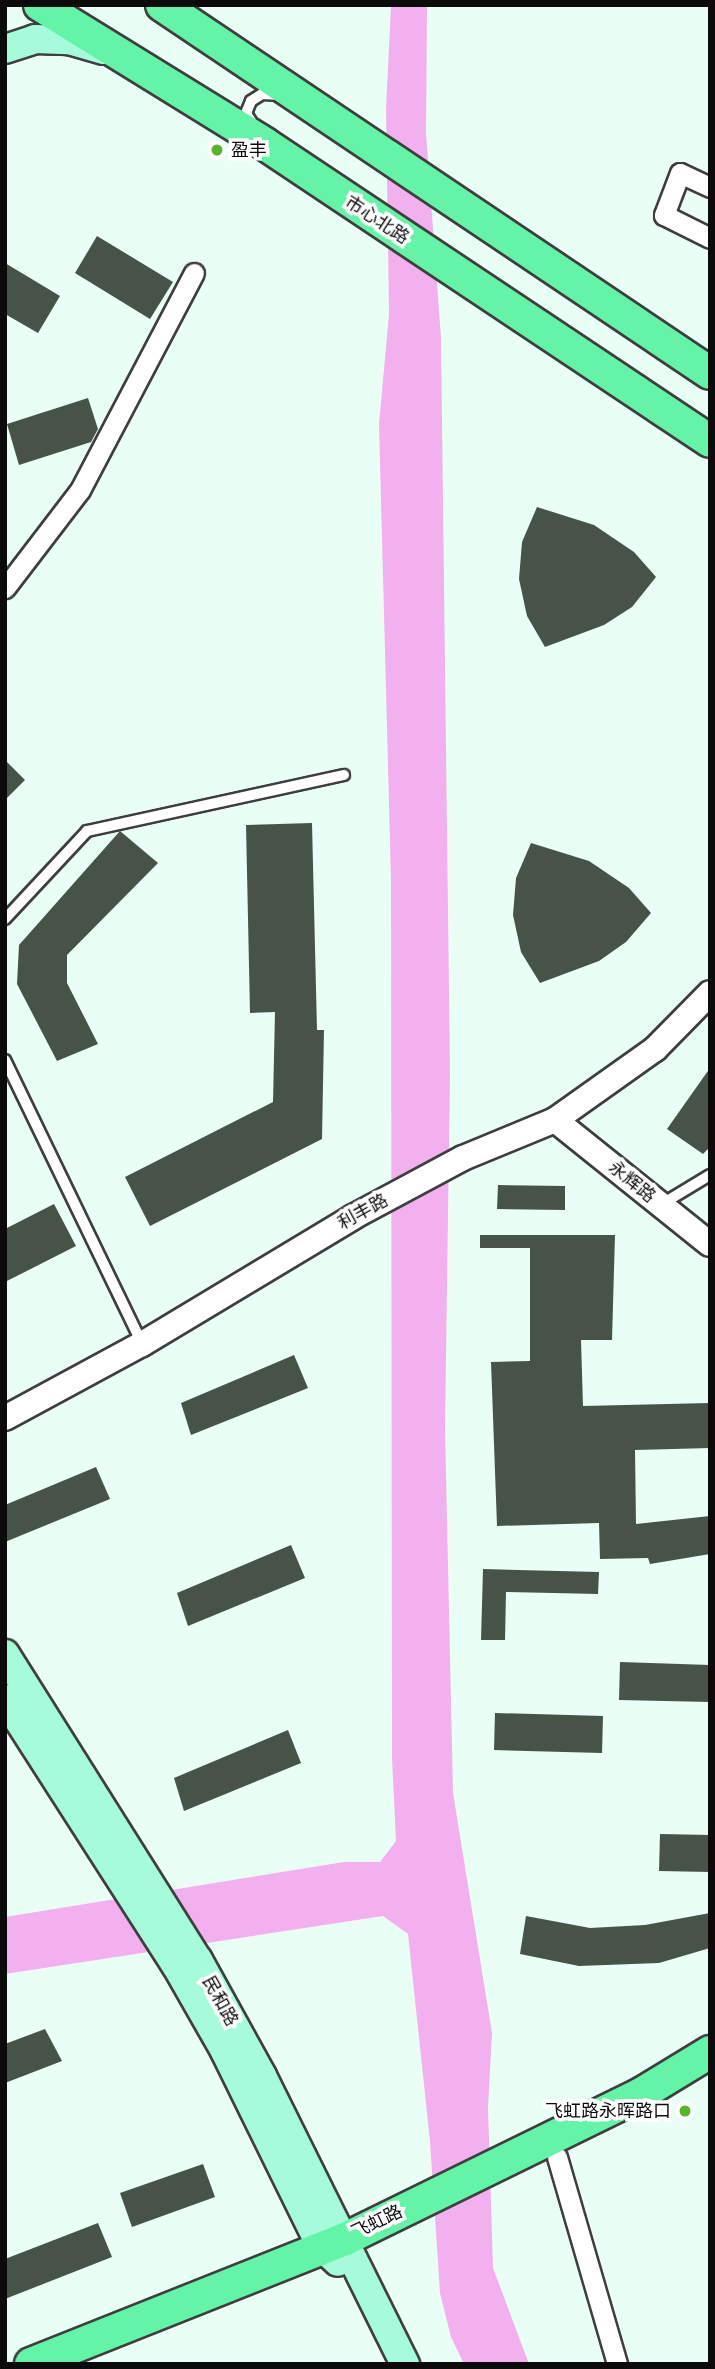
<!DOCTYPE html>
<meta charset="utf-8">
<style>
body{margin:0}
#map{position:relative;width:715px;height:2369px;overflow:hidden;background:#e9fef4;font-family:"Source Serif 4","Noto Sans SC",serif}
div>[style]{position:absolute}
.water>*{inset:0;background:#f3b0ee}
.building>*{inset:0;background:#475349}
.roads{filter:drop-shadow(2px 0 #3e3e3e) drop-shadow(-2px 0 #3e3e3e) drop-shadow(0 2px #3e3e3e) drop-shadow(0 -2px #3e3e3e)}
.service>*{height:10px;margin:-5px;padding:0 5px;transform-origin:5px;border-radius:5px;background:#fff}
.minor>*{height:19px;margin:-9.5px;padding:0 9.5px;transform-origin:9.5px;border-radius:9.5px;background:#fff}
.tertiary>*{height:24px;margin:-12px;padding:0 12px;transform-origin:12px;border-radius:12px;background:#fff}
.secondary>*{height:28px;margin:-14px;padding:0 14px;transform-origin:14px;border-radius:14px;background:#a6fcda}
.primary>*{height:32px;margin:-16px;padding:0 16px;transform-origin:16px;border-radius:16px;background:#64f4a7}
.dots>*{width:19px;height:19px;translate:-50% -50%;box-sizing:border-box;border:4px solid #fff;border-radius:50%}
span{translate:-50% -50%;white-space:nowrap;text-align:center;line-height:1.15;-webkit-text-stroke:7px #fff;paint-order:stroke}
.poi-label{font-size:18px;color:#0b0b0b}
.left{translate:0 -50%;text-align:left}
.right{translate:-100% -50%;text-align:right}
.street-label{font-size:18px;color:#0b0b0b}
.frame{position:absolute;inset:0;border:7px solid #0b0b0b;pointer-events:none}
</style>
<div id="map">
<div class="water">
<i style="clip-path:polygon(391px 5px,427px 5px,426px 133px,441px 338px,450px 1074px,445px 1428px,453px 1793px,492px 2033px,488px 2108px,493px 2268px,529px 2364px,464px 2364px,451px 2337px,440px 2293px,430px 2141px,408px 1934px,383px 1916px,5px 1974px,5px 1917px,344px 1862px,380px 1862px,396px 1841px,392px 1758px,391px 880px,379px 424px,389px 314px,386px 109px)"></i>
</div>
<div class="building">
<i style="clip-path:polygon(97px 236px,173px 282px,150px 319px,75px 273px)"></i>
<i style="clip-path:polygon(5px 263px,60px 296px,38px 333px,5px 314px)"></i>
<i style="clip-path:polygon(88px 398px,98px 429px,91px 442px,19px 465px,7px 424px)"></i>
<i style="clip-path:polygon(537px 507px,594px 525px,634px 552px,656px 577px,632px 607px,604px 625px,545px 647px,527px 616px,519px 579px,522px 542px)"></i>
<i style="clip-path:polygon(5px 760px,25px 780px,5px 800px)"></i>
<i style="clip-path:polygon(312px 823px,317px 1030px,324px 1030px,322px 1139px,150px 1226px,125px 1177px,273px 1102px,275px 1012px,250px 1013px,246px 825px)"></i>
<i style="clip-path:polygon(120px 831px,158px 863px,67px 955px,67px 983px,98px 1044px,57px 1061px,17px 984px,19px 945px)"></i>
<i style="clip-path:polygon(531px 843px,589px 861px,629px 888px,651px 913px,626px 942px,599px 961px,540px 983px,521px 952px,513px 915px,516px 878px)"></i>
<i style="clip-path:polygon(710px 1068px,710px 1147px,703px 1154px,667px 1129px)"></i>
<i style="clip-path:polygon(498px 1185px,565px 1186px,565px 1210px,497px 1209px)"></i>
<i style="clip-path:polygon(54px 1204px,76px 1246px,5px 1282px,5px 1229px)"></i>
<i style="clip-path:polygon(480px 1235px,615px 1235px,612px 1340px,581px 1340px,583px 1406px,710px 1403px,710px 1448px,635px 1450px,636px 1524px,710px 1516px,710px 1554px,650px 1564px,648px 1558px,600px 1559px,599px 1523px,497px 1526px,491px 1362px,530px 1361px,530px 1248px,480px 1248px)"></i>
<i style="clip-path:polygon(294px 1355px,308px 1388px,191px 1435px,181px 1403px)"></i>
<i style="clip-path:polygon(96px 1467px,110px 1499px,5px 1542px,5px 1505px)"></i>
<i style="clip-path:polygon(291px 1545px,305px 1578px,188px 1626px,177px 1593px)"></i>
<i style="clip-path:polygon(483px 1569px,599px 1572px,598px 1594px,506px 1592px,505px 1640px,481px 1640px)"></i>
<i style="clip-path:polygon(620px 1662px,710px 1665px,710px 1702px,619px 1700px)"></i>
<i style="clip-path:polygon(495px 1713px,603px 1716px,602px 1753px,494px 1750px)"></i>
<i style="clip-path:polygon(288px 1730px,301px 1763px,184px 1811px,174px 1778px)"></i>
<i style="clip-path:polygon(660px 1834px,710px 1835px,710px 1872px,659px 1871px)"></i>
<i style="clip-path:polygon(710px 1913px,710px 1948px,659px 1963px,579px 1966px,520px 1954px,526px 1916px,590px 1928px,645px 1925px)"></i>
<i style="clip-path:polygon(45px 2029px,62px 2061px,5px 2083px,5px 2044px)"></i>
<i style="clip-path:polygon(203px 2164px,215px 2197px,132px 2227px,120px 2193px)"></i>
<i style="clip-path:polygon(98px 2223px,112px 2257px,5px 2299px,5px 2259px)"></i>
</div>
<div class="roads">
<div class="service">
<i style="left:254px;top:126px;width:15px;rotate:-122deg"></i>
<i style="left:246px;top:113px;width:13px;rotate:-67deg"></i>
<i style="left:251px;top:101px;width:13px;rotate:-32deg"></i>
<i style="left:262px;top:94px;width:18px;rotate:3deg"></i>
<i style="left:5px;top:919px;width:120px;rotate:-47deg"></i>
<i style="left:87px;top:831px;width:263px;rotate:-12.3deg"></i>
<i style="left:5px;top:1060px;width:315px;rotate:64.2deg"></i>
<i style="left:662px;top:1204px;width:56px;rotate:-31.1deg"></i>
</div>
<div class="minor">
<i style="left:710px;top:187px;width:33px;rotate:-155deg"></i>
<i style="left:680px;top:173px;width:45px;rotate:110.9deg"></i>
<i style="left:664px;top:215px;width:51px;rotate:26.6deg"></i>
<i style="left:5px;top:588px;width:123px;rotate:-52.6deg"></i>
<i style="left:80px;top:490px;width:245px;rotate:-62.3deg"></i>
<i style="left:557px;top:2157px;width:216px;rotate:73.8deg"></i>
</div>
<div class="tertiary">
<i style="left:555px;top:1120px;width:198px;rotate:38.7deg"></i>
<i style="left:5px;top:1418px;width:156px;rotate:-28.4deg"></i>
<i style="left:142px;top:1344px;width:246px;rotate:-31deg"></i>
<i style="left:353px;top:1217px;width:125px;rotate:-28.2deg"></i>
<i style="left:463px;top:1158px;width:100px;rotate:-22.4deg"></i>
<i style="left:555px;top:1120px;width:123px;rotate:-35.4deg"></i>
<i style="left:655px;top:1049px;width:78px;rotate:-45.5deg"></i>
</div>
<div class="secondary">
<i style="left:5px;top:49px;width:32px;rotate:-18deg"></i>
<i style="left:35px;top:39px;width:34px;rotate:2deg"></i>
<i style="left:69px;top:40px;width:36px;rotate:16deg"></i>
<i style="left:5px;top:1654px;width:362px;rotate:57.8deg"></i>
<i style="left:198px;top:1960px;width:132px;rotate:61.1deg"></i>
<i style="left:262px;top:2076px;width:322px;rotate:63.6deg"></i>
<i style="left:5px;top:1699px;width:316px;rotate:57.3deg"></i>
<i style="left:176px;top:1965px;width:99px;rotate:60.3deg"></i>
<i style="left:225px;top:2051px;width:217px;rotate:63.8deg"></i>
<i style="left:321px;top:2246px;width:23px;rotate:43deg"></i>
</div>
<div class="primary">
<i style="left:40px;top:5px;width:264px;rotate:31.7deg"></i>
<i style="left:265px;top:144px;width:535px;rotate:33.72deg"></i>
<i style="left:162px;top:5px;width:660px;rotate:33.88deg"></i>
<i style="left:31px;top:2364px;width:338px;rotate:-21.7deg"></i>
<i style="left:345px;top:2239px;width:330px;rotate:-26.1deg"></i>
<i style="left:641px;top:2094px;width:81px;rotate:-31.3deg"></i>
</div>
</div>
<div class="dots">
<i style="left:217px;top:150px;background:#58b429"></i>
<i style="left:685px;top:2111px;background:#58b429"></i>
</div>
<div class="poi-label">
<span class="left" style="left:231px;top:150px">盈丰</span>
<span class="right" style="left:671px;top:2111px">飞虹路永晖路口</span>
</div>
<div class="street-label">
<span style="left:377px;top:220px;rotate:33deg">市心北路</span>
<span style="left:632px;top:1182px;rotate:39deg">永辉路</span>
<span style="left:363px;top:1212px;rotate:-29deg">利丰路</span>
<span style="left:220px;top:2001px;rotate:61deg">民和路</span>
<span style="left:377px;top:2222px;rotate:-26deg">飞虹路</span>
</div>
<div class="frame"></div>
</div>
